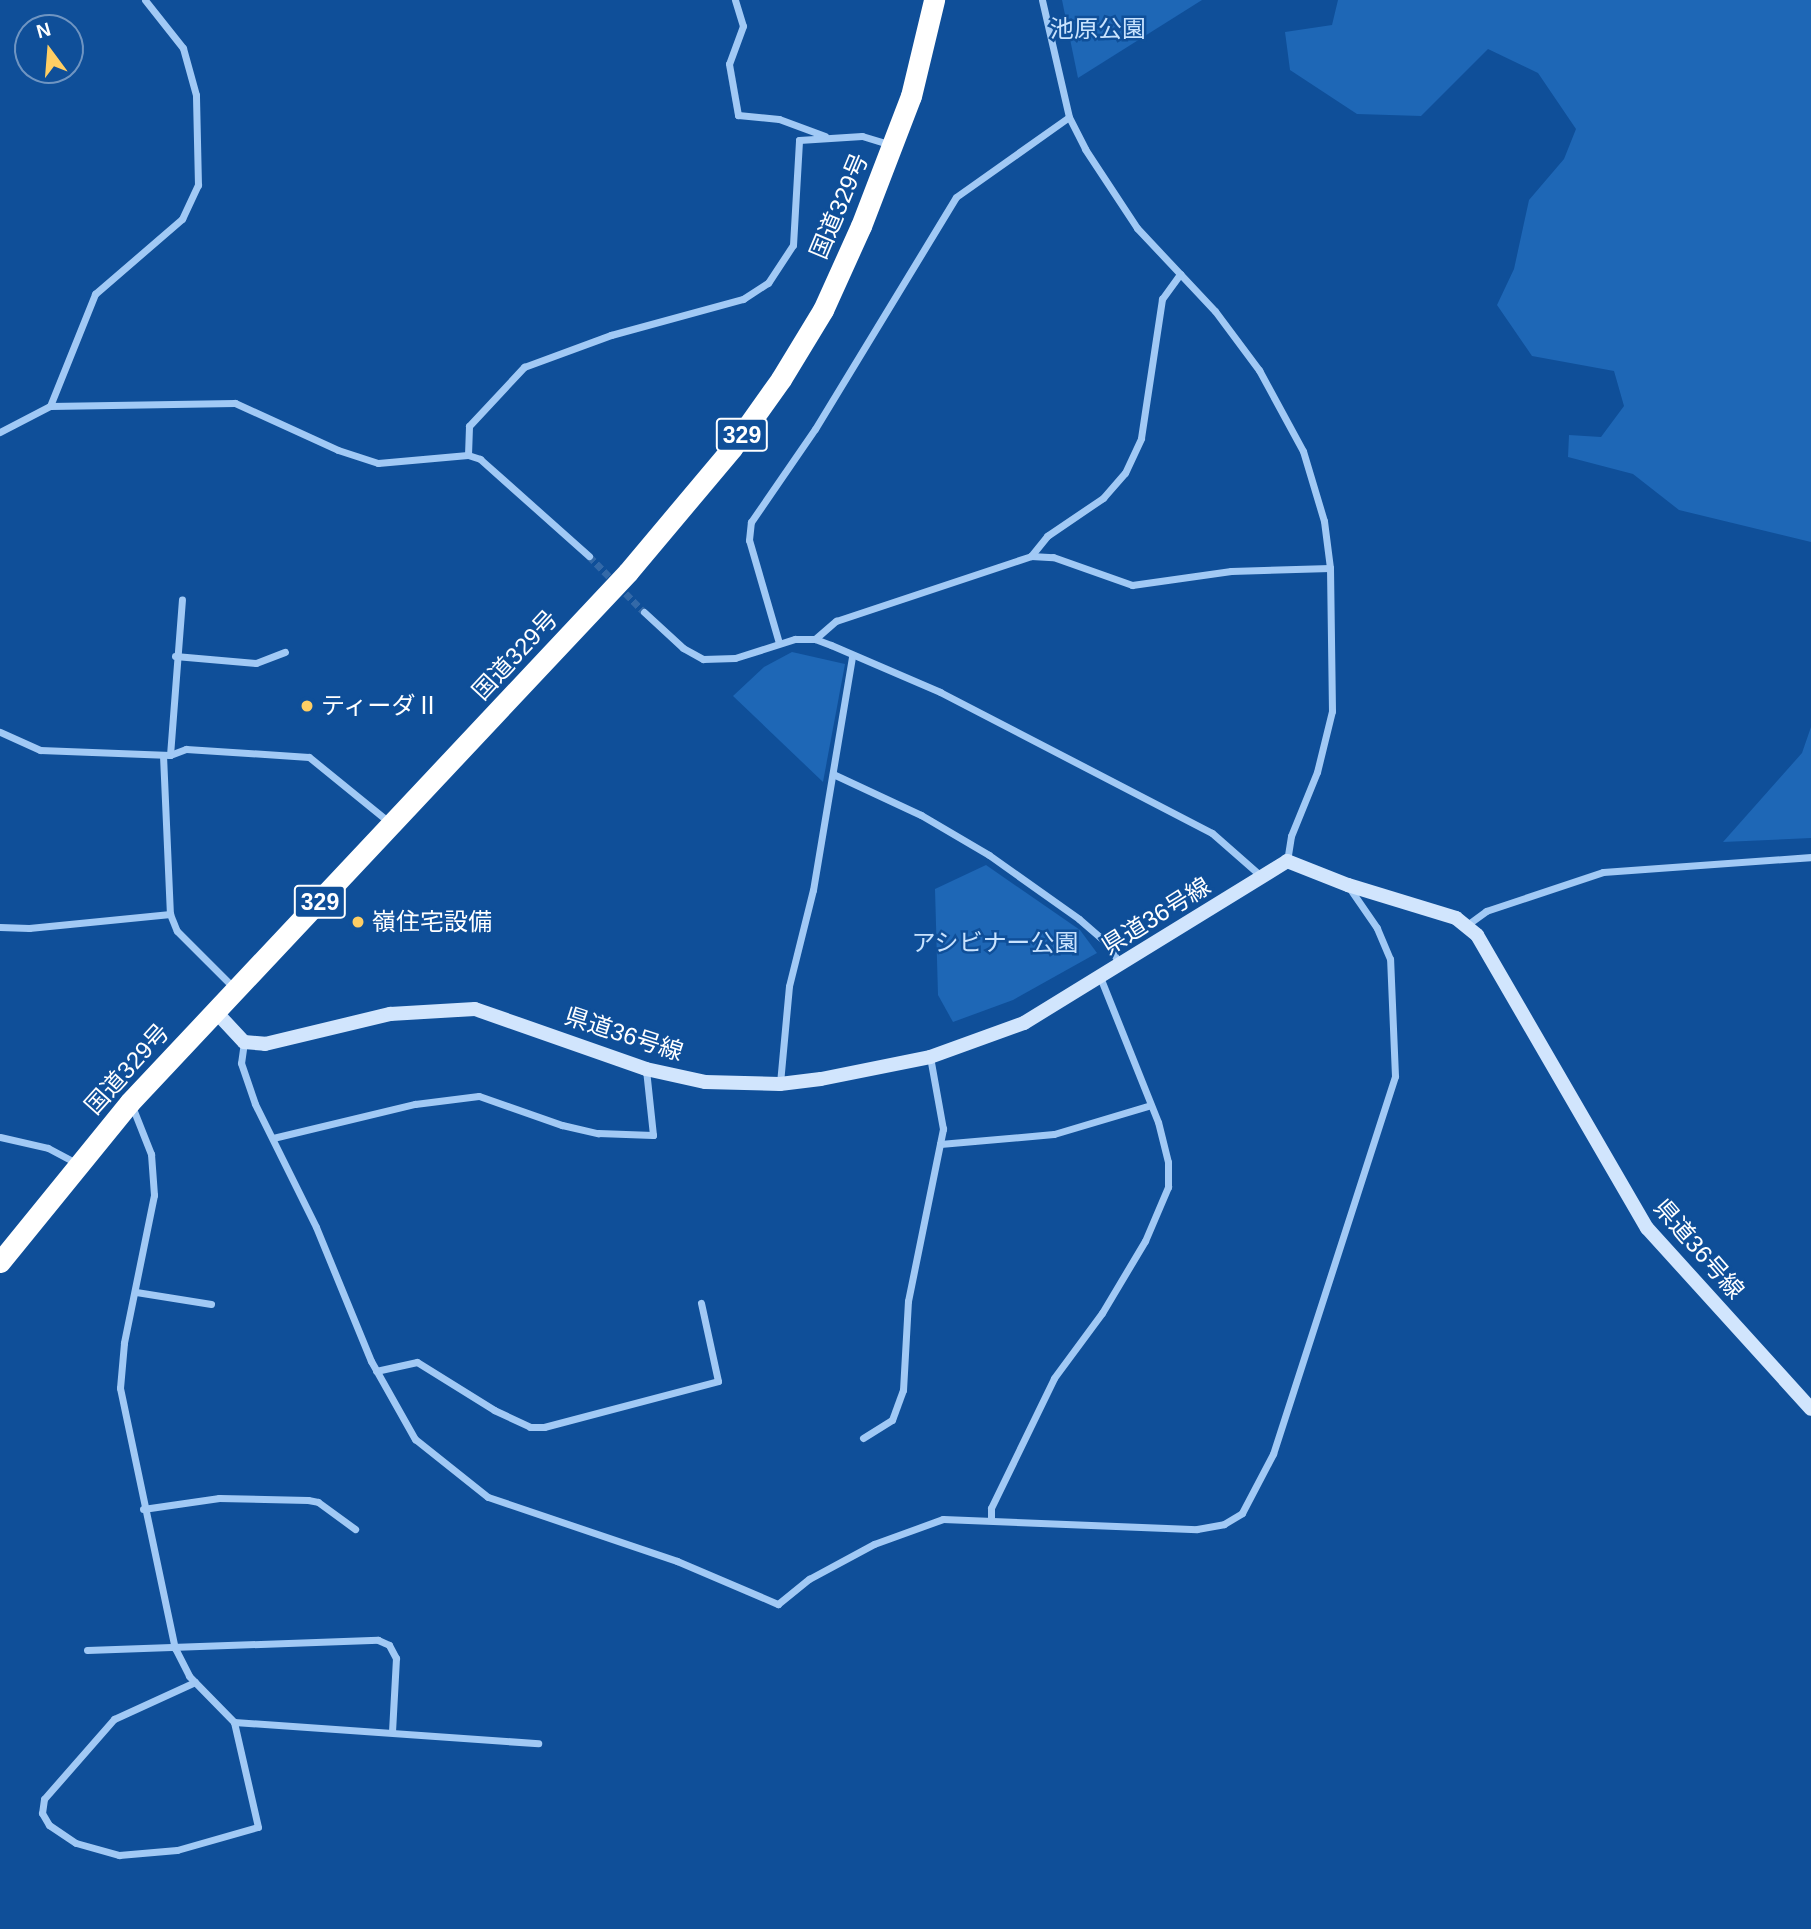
<!DOCTYPE html>
<meta charset="utf-8">
<style>
body{margin:0}
#map{position:relative;width:1811px;height:1929px;overflow:hidden;background:#0f4f99;font-family:Arial,"Noto Sans JP",sans-serif}
div>[style]{position:absolute}
.green>*{inset:0;background:#1e67b6}
.street-tunnel>*{height:7px;margin-top:-3.5px;transform-origin:0;background:repeating-linear-gradient(90deg,#3369a8 0 7px,transparent 0 10.5px)}
.street>*{height:7px;margin:-3.5px;padding:0 3.5px;transform-origin:3.5px;border-radius:3.5px;background:#a1c9f5}
.secondary>*{height:14px;margin:-7px;padding:0 7px;transform-origin:7px;border-radius:7px;background:#d1e5fd}
.highway>*{height:21px;margin:-10.5px;padding:0 10.5px;transform-origin:10.5px;border-radius:10.5px;background:#fff}
.dots>*{width:19px;height:19px;translate:-50% -50%;box-sizing:border-box;border:4px solid #0f4f99;border-radius:50%}
span{translate:-50% -50%;white-space:nowrap;text-align:center;line-height:1.15;-webkit-text-stroke:5px #0f4f99;paint-order:stroke}
.shield-label span{padding:2px 5px;background:#0f4f99;border:2px solid;border-radius:5px;-webkit-text-stroke-width:0}
.shield-label{font-size:23px;color:#fff;font-weight:700}
.park-label{font-size:24px;color:#c9e3fe}
.street-label{font-size:24px;color:#fff}
.poi-label{font-size:24px;color:#fff}
.left{translate:0 -50%;text-align:left}
.north{position:absolute;left:14px;top:14px;width:70px;height:70px;box-sizing:border-box;background:#0f4f99;border:2px solid #6f95c2;border-radius:50%;rotate:344deg;font-size:19px;font-weight:700;line-height:28px;text-align:center;color:#fff}
.north::after{content:'';display:block;margin:auto;width:24px;height:32px;background:#ffce64;clip-path:polygon(50% 0,100% 100%,50% 72%,0 100%)}
</style>
<div id="map">
<div class="green">
<i style="clip-path:polygon(1062px 0,1202px 0,1078px 78px)"></i>
<i style="clip-path:polygon(1338px 0,1811px 0,1811px 542px,1679px 510px,1633px 474px,1568px 457px,1569px 435px,1601px 437px,1624px 406px,1614px 371px,1532px 356px,1497px 305px,1514px 269px,1529px 200px,1564px 159px,1576px 129px,1538px 73px,1488px 49px,1421px 116px,1357px 114px,1290px 70px,1285px 32px,1332px 25px)"></i>
<i style="clip-path:polygon(792px 652px,845px 664px,823px 782px,733px 696px,764px 667px)"></i>
<i style="clip-path:polygon(1811px 727px,1811px 838px,1723px 842px,1802px 753px)"></i>
<i style="clip-path:polygon(986px 865px,1080px 930px,1097px 953px,1013px 1000px,953px 1022px,938px 995px,935px 889px)"></i>
</div>
<div class="street-tunnel">
<i style="left:589px;top:556px;width:78px;rotate:45.5deg"></i>
</div>
<div class="street">
<i style="left:735px;top:0;width:27px;rotate:73deg"></i>
<i style="left:743px;top:26px;width:40px;rotate:110.2deg"></i>
<i style="left:729px;top:64px;width:52px;rotate:80deg"></i>
<i style="left:738px;top:115px;width:41px;rotate:5.6deg"></i>
<i style="left:779px;top:119px;width:49px;rotate:20.3deg"></i>
<i style="left:1042px;top:0;width:120px;rotate:77deg"></i>
<i style="left:1069px;top:117px;width:36px;rotate:63deg"></i>
<i style="left:1085px;top:149px;width:95px;rotate:56.6deg"></i>
<i style="left:1137px;top:228px;width:114px;rotate:46.8deg"></i>
<i style="left:1215px;top:311px;width:74px;rotate:53.3deg"></i>
<i style="left:1259px;top:370px;width:92px;rotate:61.5deg"></i>
<i style="left:1303px;top:451px;width:73px;rotate:73.3deg"></i>
<i style="left:1324px;top:521px;width:47px;rotate:82.7deg"></i>
<i style="left:1330px;top:568px;width:143px;rotate:89.2deg"></i>
<i style="left:1332px;top:711px;width:63px;rotate:103.8deg"></i>
<i style="left:1317px;top:772px;width:69px;rotate:112.1deg"></i>
<i style="left:1291px;top:836px;width:25px;rotate:99deg"></i>
<i style="left:50px;top:406px;width:121px;rotate:-68.1deg"></i>
<i style="left:95px;top:294px;width:115px;rotate:-40.8deg"></i>
<i style="left:182px;top:219px;width:38px;rotate:-65deg"></i>
<i style="left:198px;top:185px;width:90px;rotate:-91.3deg"></i>
<i style="left:196px;top:95px;width:49px;rotate:-105.5deg"></i>
<i style="left:183px;top:48px;width:61px;rotate:-128.4deg"></i>
<i style="left:0;top:432px;width:56px;rotate:-27.5deg"></i>
<i style="left:50px;top:406px;width:185px;rotate:-0.9deg"></i>
<i style="left:235px;top:403px;width:113px;rotate:24.5deg"></i>
<i style="left:338px;top:450px;width:42px;rotate:18deg"></i>
<i style="left:378px;top:463px;width:90px;rotate:-5.1deg"></i>
<i style="left:468px;top:455px;width:13px;rotate:18deg"></i>
<i style="left:480px;top:459px;width:146px;rotate:41.7deg"></i>
<i style="left:468px;top:455px;width:29px;rotate:-88deg"></i>
<i style="left:469px;top:426px;width:81px;rotate:-47deg"></i>
<i style="left:524px;top:367px;width:93px;rotate:-20.2deg"></i>
<i style="left:611px;top:335px;width:137px;rotate:-15.3deg"></i>
<i style="left:743px;top:299px;width:30px;rotate:-33deg"></i>
<i style="left:768px;top:283px;width:45px;rotate:-56.7deg"></i>
<i style="left:793px;top:245px;width:105px;rotate:-86.7deg"></i>
<i style="left:799px;top:140px;width:63px;rotate:-3.6deg"></i>
<i style="left:862px;top:136px;width:28px;rotate:17deg"></i>
<i style="left:1031px;top:556px;width:22px;rotate:3deg"></i>
<i style="left:1053px;top:557px;width:84px;rotate:19.5deg"></i>
<i style="left:1132px;top:585px;width:100px;rotate:-8deg"></i>
<i style="left:1231px;top:571px;width:99px;rotate:-1.7deg"></i>
<i style="left:644px;top:612px;width:53px;rotate:42.7deg"></i>
<i style="left:683px;top:648px;width:23px;rotate:29deg"></i>
<i style="left:703px;top:659px;width:32px;rotate:-2deg"></i>
<i style="left:735px;top:658px;width:63px;rotate:-17.6deg"></i>
<i style="left:795px;top:639px;width:20px"></i>
<i style="left:815px;top:639px;width:17px;rotate:21deg"></i>
<i style="left:831px;top:645px;width:119px;rotate:23.3deg"></i>
<i style="left:940px;top:692px;width:306px;rotate:27.4deg"></i>
<i style="left:1212px;top:833px;width:65px;rotate:41.3deg"></i>
<i style="left:815px;top:639px;width:28px;rotate:-41deg"></i>
<i style="left:836px;top:621px;width:206px;rotate:-18.4deg"></i>
<i style="left:1031px;top:556px;width:26px;rotate:-51deg"></i>
<i style="left:1047px;top:536px;width:68px;rotate:-34.2deg"></i>
<i style="left:1103px;top:498px;width:33px;rotate:-49deg"></i>
<i style="left:1125px;top:473px;width:38px;rotate:-65deg"></i>
<i style="left:1141px;top:438px;width:141px;rotate:-81.4deg"></i>
<i style="left:1162px;top:299px;width:31px;rotate:-54deg"></i>
<i style="left:779px;top:643px;width:107px;rotate:-106.2deg"></i>
<i style="left:749px;top:540px;width:18px;rotate:-84deg"></i>
<i style="left:751px;top:522px;width:113px;rotate:-55.5deg"></i>
<i style="left:815px;top:429px;width:271px;rotate:-58.7deg"></i>
<i style="left:956px;top:197px;width:138px;rotate:-35.3deg"></i>
<i style="left:175px;top:656px;width:81px;rotate:4.9deg"></i>
<i style="left:256px;top:663px;width:31px;rotate:-21deg"></i>
<i style="left:0;top:732px;width:44px;rotate:24.2deg"></i>
<i style="left:40px;top:750px;width:130px;rotate:2.2deg"></i>
<i style="left:170px;top:755px;width:17px;rotate:-21deg"></i>
<i style="left:186px;top:749px;width:123px;rotate:3.7deg"></i>
<i style="left:309px;top:757px;width:103px;rotate:39.1deg"></i>
<i style="left:163px;top:755px;width:159px;rotate:87.5deg"></i>
<i style="left:170px;top:914px;width:18px;rotate:68deg"></i>
<i style="left:177px;top:931px;width:81px;rotate:45deg"></i>
<i style="left:170px;top:755px;width:156px;rotate:-85.6deg"></i>
<i style="left:833px;top:774px;width:97px;rotate:25deg"></i>
<i style="left:921px;top:815px;width:79px;rotate:30.5deg"></i>
<i style="left:989px;top:855px;width:110px;rotate:35.4deg"></i>
<i style="left:1079px;top:919px;width:38px;rotate:41deg"></i>
<i style="left:1108px;top:944px;width:24px;rotate:60deg"></i>
<i style="left:1467px;top:925px;width:24px;rotate:-36deg"></i>
<i style="left:1486px;top:911px;width:123px;rotate:-18.4deg"></i>
<i style="left:1603px;top:872px;width:209px;rotate:-4.1deg"></i>
<i style="left:0;top:927px;width:29px;rotate:2deg"></i>
<i style="left:29px;top:928px;width:142px;rotate:-5.7deg"></i>
<i style="left:244px;top:1042px;width:21px;rotate:98deg"></i>
<i style="left:241px;top:1063px;width:43px;rotate:71.1deg"></i>
<i style="left:255px;top:1104px;width:137px;rotate:63.6deg"></i>
<i style="left:316px;top:1227px;width:145px;rotate:67.7deg"></i>
<i style="left:371px;top:1361px;width:90px;rotate:60.6deg"></i>
<i style="left:415px;top:1439px;width:93px;rotate:38.5deg"></i>
<i style="left:488px;top:1497px;width:200px;rotate:18.7deg"></i>
<i style="left:677px;top:1561px;width:110px;rotate:23.1deg"></i>
<i style="left:778px;top:1604px;width:40px;rotate:-39deg"></i>
<i style="left:809px;top:1579px;width:74px;rotate:-28.3deg"></i>
<i style="left:874px;top:1544px;width:73px;rotate:-19.9deg"></i>
<i style="left:943px;top:1519px;width:254px;rotate:2.3deg"></i>
<i style="left:1197px;top:1529px;width:27px;rotate:-10deg"></i>
<i style="left:1224px;top:1524px;width:21px;rotate:-31deg"></i>
<i style="left:1242px;top:1513px;width:67px;rotate:-62.3deg"></i>
<i style="left:1273px;top:1454px;width:397px;rotate:-72.1deg"></i>
<i style="left:1395px;top:1076px;width:117px;rotate:-92.4deg"></i>
<i style="left:1390px;top:959px;width:34px;rotate:-113deg"></i>
<i style="left:1377px;top:928px;width:51px;rotate:-124.6deg"></i>
<i style="left:780px;top:1083px;width:97px;rotate:-84.7deg"></i>
<i style="left:789px;top:986px;width:99px;rotate:-76deg"></i>
<i style="left:813px;top:890px;width:236px;rotate:-80.5deg"></i>
<i style="left:132px;top:1106px;width:52px;rotate:68.4deg"></i>
<i style="left:151px;top:1154px;width:41px;rotate:85.8deg"></i>
<i style="left:154px;top:1195px;width:151px;rotate:101.5deg"></i>
<i style="left:124px;top:1343px;width:45px;rotate:95.1deg"></i>
<i style="left:120px;top:1388px;width:266px;rotate:78.1deg"></i>
<i style="left:175px;top:1648px;width:31px;rotate:63deg"></i>
<i style="left:189px;top:1676px;width:64px;rotate:45.6deg"></i>
<i style="left:234px;top:1722px;width:305px;rotate:4deg"></i>
<i style="left:0;top:1137px;width:49px;rotate:12.9deg"></i>
<i style="left:48px;top:1148px;width:32px;rotate:28deg"></i>
<i style="left:273px;top:1138px;width:146px;rotate:-13.5deg"></i>
<i style="left:415px;top:1104px;width:64px;rotate:-7.1deg"></i>
<i style="left:479px;top:1096px;width:88px;rotate:19.3deg"></i>
<i style="left:562px;top:1125px;width:37px;rotate:13deg"></i>
<i style="left:598px;top:1133px;width:55px;rotate:2.1deg"></i>
<i style="left:653px;top:1135px;width:66px;rotate:-96.1deg"></i>
<i style="left:940px;top:1144px;width:114px;rotate:-5deg"></i>
<i style="left:1054px;top:1134px;width:101px;rotate:-16.6deg"></i>
<i style="left:136px;top:1292px;width:76px;rotate:9.1deg"></i>
<i style="left:376px;top:1371px;width:42px;rotate:-12.4deg"></i>
<i style="left:417px;top:1362px;width:91px;rotate:31.9deg"></i>
<i style="left:494px;top:1410px;width:40px;rotate:25deg"></i>
<i style="left:530px;top:1427px;width:14px"></i>
<i style="left:544px;top:1427px;width:180px;rotate:-14.8deg"></i>
<i style="left:718px;top:1381px;width:80px;rotate:-102.3deg"></i>
<i style="left:863px;top:1438px;width:34px;rotate:-32deg"></i>
<i style="left:892px;top:1420px;width:32px;rotate:-70deg"></i>
<i style="left:903px;top:1390px;width:89px;rotate:-86.8deg"></i>
<i style="left:908px;top:1301px;width:176px;rotate:-78.5deg"></i>
<i style="left:943px;top:1129px;width:73px;rotate:-100.2deg"></i>
<i style="left:143px;top:1509px;width:77px;rotate:-8.2deg"></i>
<i style="left:219px;top:1498px;width:89px;rotate:1.3deg"></i>
<i style="left:308px;top:1500px;width:10px;rotate:11deg"></i>
<i style="left:318px;top:1502px;width:46px;rotate:36.1deg"></i>
<i style="left:991px;top:1519px;width:11px;rotate:-90deg"></i>
<i style="left:991px;top:1508px;width:144px;rotate:-64.1deg"></i>
<i style="left:1054px;top:1378px;width:81px;rotate:-53.6deg"></i>
<i style="left:1102px;top:1313px;width:84px;rotate:-59.2deg"></i>
<i style="left:1145px;top:1241px;width:59px;rotate:-66.9deg"></i>
<i style="left:1168px;top:1187px;width:25px;rotate:-90deg"></i>
<i style="left:1168px;top:1162px;width:41px;rotate:-104deg"></i>
<i style="left:1158px;top:1122px;width:156px;rotate:-111.8deg"></i>
<i style="left:87px;top:1650px;width:291px;rotate:-2deg"></i>
<i style="left:378px;top:1640px;width:12px;rotate:24deg"></i>
<i style="left:389px;top:1645px;width:15px;rotate:62deg"></i>
<i style="left:396px;top:1658px;width:74px;rotate:93.1deg"></i>
<i style="left:195px;top:1682px;width:89px;rotate:155.4deg"></i>
<i style="left:114px;top:1719px;width:106px;rotate:131.2deg"></i>
<i style="left:44px;top:1799px;width:14px;rotate:98deg"></i>
<i style="left:42px;top:1813px;width:14px;rotate:60deg"></i>
<i style="left:49px;top:1825px;width:32px;rotate:34deg"></i>
<i style="left:76px;top:1843px;width:45px;rotate:15.6deg"></i>
<i style="left:119px;top:1855px;width:58px;rotate:-4.9deg"></i>
<i style="left:177px;top:1850px;width:84px;rotate:-15.9deg"></i>
<i style="left:258px;top:1827px;width:108px;rotate:-102.9deg"></i>
</div>
<div class="secondary">
<i style="left:216px;top:1012px;width:41px;rotate:47deg"></i>
<i style="left:244px;top:1042px;width:21px;rotate:5deg"></i>
<i style="left:265px;top:1044px;width:129px;rotate:-13.5deg"></i>
<i style="left:390px;top:1014px;width:85px;rotate:-3.4deg"></i>
<i style="left:475px;top:1009px;width:181px;rotate:19.3deg"></i>
<i style="left:646px;top:1069px;width:60px;rotate:12.4deg"></i>
<i style="left:705px;top:1082px;width:75px;rotate:1.5deg"></i>
<i style="left:780px;top:1084px;width:41px;rotate:-7deg"></i>
<i style="left:821px;top:1079px;width:111px;rotate:-11.4deg"></i>
<i style="left:930px;top:1057px;width:100px;rotate:-19.9deg"></i>
<i style="left:1024px;top:1023px;width:309px;rotate:-31.6deg"></i>
<i style="left:1287px;top:861px;width:66px;rotate:21.5deg"></i>
<i style="left:1348px;top:885px;width:113px;rotate:17deg"></i>
<i style="left:1456px;top:918px;width:27px;rotate:39deg"></i>
<i style="left:1477px;top:935px;width:339px;rotate:59.9deg"></i>
<i style="left:1647px;top:1228px;width:244px;rotate:47.8deg"></i>
</div>
<div class="highway">
<i style="left:0;top:1262px;width:206px;rotate:-50.9deg"></i>
<i style="left:130px;top:1102px;width:727px;rotate:-46.78deg"></i>
<i style="left:628px;top:572px;width:162px;rotate:-50deg"></i>
<i style="left:732px;top:448px;width:85px;rotate:-54.6deg"></i>
<i style="left:781px;top:379px;width:81px;rotate:-58.7deg"></i>
<i style="left:823px;top:310px;width:92px;rotate:-65.7deg"></i>
<i style="left:861px;top:226px;width:139px;rotate:-69deg"></i>
<i style="left:911px;top:96px;width:99px;rotate:-76.5deg"></i>
</div>
<div class="dots">
<i style="left:307px;top:706px;background:#ffce64"></i>
<i style="left:358px;top:922px;background:#ffce64"></i>
</div>
<div class="shield-label">
<span style="left:742px;top:435px">329</span>
<span style="left:320px;top:902px">329</span>
</div>
<div class="park-label">
<span style="left:1098px;top:29px">池原公園</span>
<span style="left:995px;top:943px">アシビナー公園</span>
</div>
<div class="street-label">
<span style="left:839px;top:206px;rotate:-67deg">国道329号</span>
<span style="left:515px;top:655px;rotate:-47deg">国道329号</span>
<span style="left:1156px;top:916px;rotate:-32deg">県道36号線</span>
<span style="left:624px;top:1034px;rotate:18deg">県道36号線</span>
<span style="left:127px;top:1069px;rotate:-48deg">国道329号</span>
<span style="left:1699px;top:1249px;rotate:49deg">県道36号線</span>
</div>
<div class="poi-label">
<span class="left" style="left:321px;top:706px">ティーダⅡ</span>
<span class="left" style="left:372px;top:922px">嶺住宅設備</span>
</div>
<div class="north">N</div>
</div>
